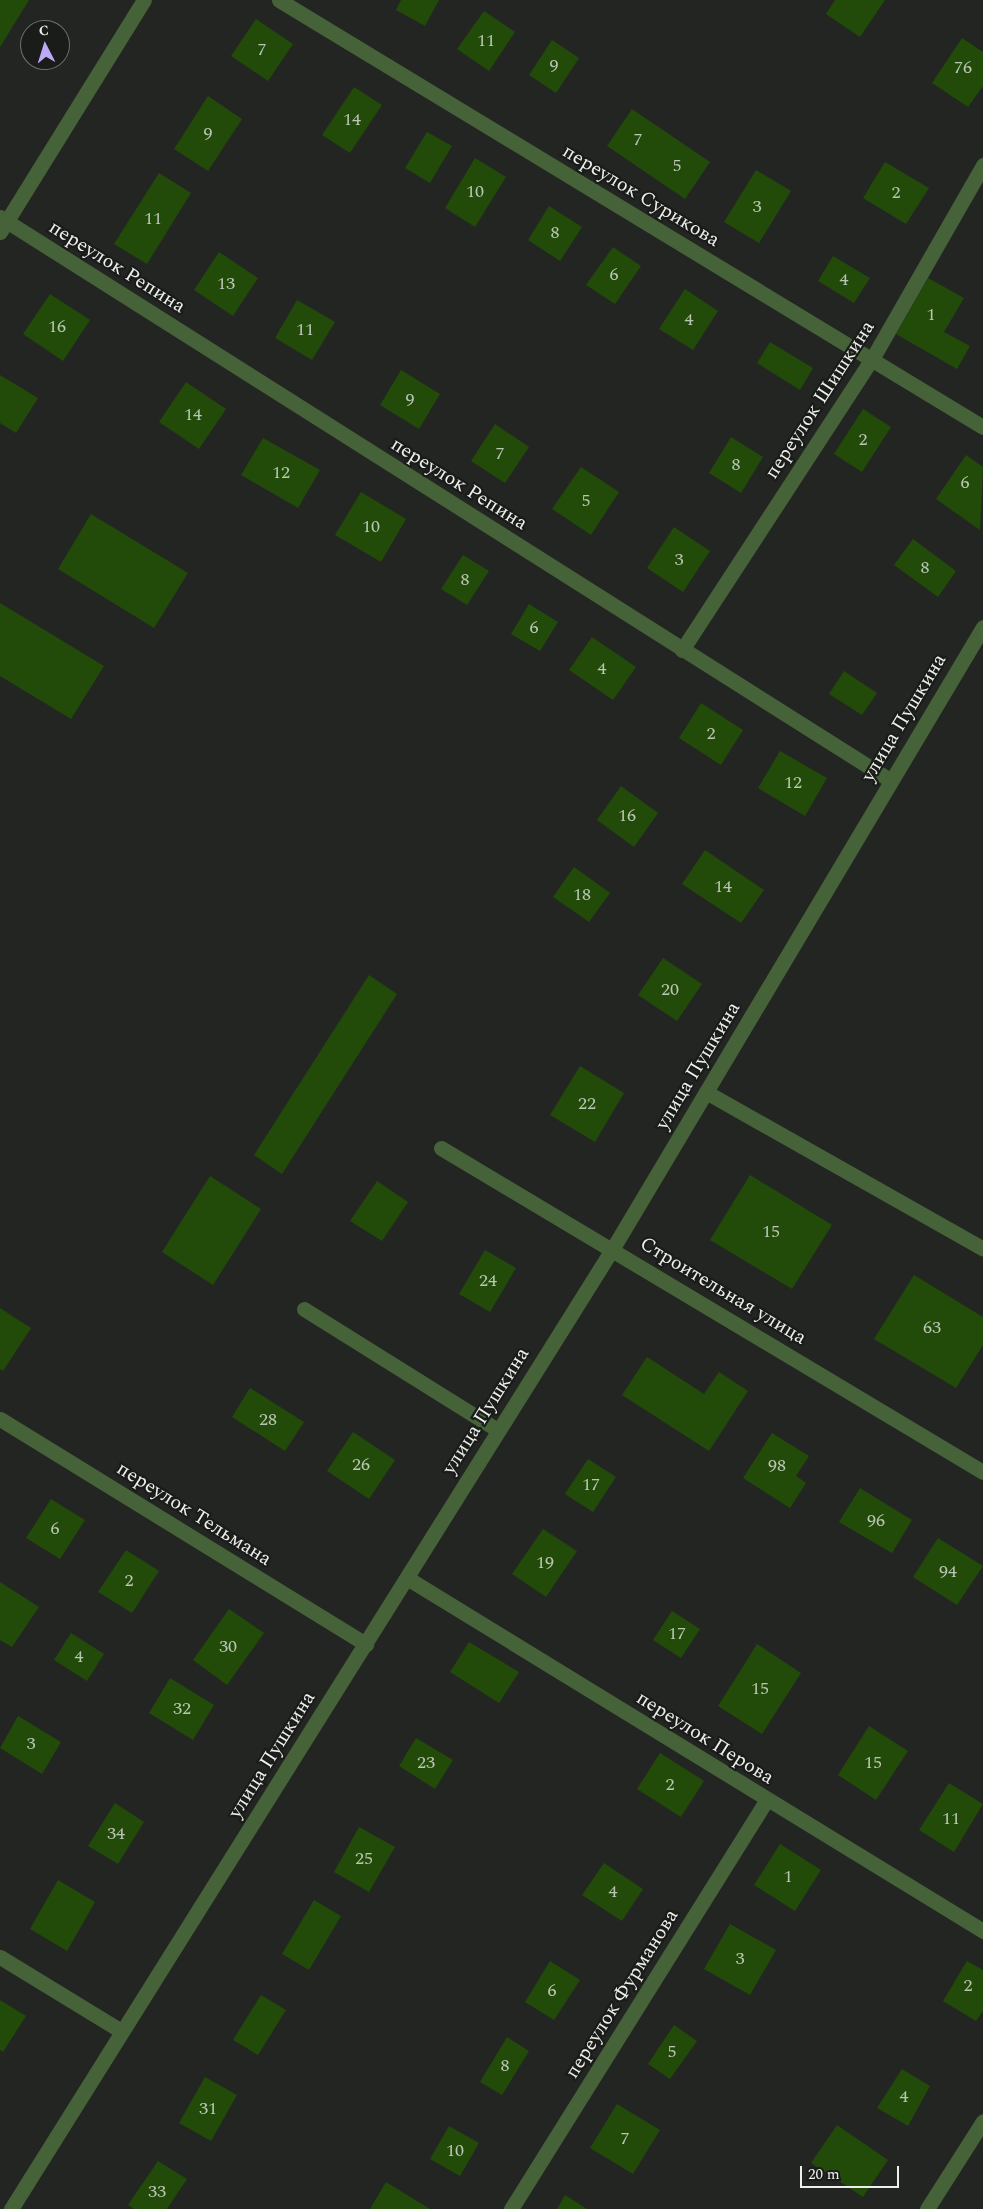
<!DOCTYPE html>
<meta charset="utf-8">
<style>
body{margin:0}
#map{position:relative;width:983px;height:2209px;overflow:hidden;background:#232522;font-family:Spectral,serif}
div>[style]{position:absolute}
.building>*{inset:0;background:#224b09}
.minor>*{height:15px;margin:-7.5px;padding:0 7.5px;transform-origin:7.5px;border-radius:7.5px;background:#456238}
span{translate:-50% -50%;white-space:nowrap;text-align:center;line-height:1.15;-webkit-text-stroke:4.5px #1a1c19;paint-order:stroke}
.number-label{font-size:18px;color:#bac6b4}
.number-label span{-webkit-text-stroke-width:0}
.street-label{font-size:20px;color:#edefed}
.north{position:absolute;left:20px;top:20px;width:50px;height:50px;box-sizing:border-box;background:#1a1c19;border:1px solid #6e706e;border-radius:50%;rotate:355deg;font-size:14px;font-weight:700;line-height:20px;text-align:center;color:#edefed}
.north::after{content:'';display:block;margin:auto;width:18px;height:22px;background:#bda9f5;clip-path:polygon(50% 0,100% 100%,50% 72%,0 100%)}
.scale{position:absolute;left:800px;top:2166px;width:99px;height:22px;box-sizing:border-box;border:2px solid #edefed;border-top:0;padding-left:6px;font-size:15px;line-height:18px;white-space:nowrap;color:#edefed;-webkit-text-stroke:4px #1a1c19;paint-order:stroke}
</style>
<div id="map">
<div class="building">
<i style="clip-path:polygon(0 0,29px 0,0 47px)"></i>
<i style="clip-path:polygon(401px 0,439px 0,425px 26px,396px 10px)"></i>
<i style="clip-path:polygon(835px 0,885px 0,860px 37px,826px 14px)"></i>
<i style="clip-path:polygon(484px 11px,515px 32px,489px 71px,457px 49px)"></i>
<i style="clip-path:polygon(256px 19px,293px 44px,268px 81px,231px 56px)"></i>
<i style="clip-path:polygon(962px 38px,983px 52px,983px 86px,968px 107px,932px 83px)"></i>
<i style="clip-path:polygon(552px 40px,579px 58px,556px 93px,529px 75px)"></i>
<i style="clip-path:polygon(354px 87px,382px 105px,350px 153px,322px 135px)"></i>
<i style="clip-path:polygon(208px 96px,242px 119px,208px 171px,174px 149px)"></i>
<i style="clip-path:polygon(632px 109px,710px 162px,685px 199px,607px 146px)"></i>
<i style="clip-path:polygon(427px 132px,452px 146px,430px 183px,405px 168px)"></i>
<i style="clip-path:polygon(475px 158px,506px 177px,475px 227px,445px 208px)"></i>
<i style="clip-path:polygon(885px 162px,929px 188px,906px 224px,863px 198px)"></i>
<i style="clip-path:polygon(756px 170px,791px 191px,759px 243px,724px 222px)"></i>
<i style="clip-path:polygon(159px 173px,191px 193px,147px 264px,114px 244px)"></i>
<i style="clip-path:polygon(549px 206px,582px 227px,560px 261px,528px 240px)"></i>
<i style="clip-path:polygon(613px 247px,641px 266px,615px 304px,586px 285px)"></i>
<i style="clip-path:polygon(219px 252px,258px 278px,233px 316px,194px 290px)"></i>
<i style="clip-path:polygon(833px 256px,870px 278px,854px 303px,818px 281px)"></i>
<i style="clip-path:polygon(928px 278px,964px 298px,944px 332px,970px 346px,957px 369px,896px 334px)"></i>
<i style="clip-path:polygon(685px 289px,718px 311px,693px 350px,659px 329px)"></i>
<i style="clip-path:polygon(50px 294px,90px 320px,63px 361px,23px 334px)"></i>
<i style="clip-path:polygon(297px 300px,335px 322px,312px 360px,275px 338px)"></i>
<i style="clip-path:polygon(770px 342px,813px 368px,800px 390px,757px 363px)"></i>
<i style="clip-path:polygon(401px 370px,440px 394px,419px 429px,380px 405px)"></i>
<i style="clip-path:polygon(0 375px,38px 398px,16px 433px,0 423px)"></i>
<i style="clip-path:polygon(186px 382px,226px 409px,199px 449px,159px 422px)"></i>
<i style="clip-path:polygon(863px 409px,891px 427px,862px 472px,834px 454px)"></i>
<i style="clip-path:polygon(495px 424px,529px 447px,505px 483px,471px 461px)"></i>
<i style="clip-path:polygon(731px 437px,763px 457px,741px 493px,709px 473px)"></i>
<i style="clip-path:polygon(263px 438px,320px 470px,298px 508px,241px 475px)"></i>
<i style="clip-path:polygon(966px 455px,983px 467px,980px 530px,936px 499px)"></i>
<i style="clip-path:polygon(581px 467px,619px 492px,591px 535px,552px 509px)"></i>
<i style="clip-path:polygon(361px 492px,406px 519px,381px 562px,335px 535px)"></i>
<i style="clip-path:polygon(91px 514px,188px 573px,154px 628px,58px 569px)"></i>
<i style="clip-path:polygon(674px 527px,710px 551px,683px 592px,647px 568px)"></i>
<i style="clip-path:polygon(913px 539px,956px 571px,938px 597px,894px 565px)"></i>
<i style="clip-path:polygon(463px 555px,489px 571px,467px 605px,441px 589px)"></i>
<i style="clip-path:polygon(0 603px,104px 666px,71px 719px,0 676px)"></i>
<i style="clip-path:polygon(529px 604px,558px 622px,540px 651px,511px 634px)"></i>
<i style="clip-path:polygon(592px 637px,636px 667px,613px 700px,569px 670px)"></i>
<i style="clip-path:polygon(844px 671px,877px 693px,862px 715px,829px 694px)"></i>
<i style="clip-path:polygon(701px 703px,743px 730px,721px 765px,679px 738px)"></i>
<i style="clip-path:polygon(780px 751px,827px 778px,805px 816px,758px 788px)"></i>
<i style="clip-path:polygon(621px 786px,658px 813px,634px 847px,597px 820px)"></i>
<i style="clip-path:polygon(705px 850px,764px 890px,741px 923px,682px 884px)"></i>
<i style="clip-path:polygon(574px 867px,610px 893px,589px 922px,553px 897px)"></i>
<i style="clip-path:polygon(663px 958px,702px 984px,677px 1021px,638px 995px)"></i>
<i style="clip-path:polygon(369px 975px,397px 994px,282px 1174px,254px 1155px)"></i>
<i style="clip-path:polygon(580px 1066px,624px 1093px,595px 1142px,550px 1115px)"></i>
<i style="clip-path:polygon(750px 1175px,832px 1225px,792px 1289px,710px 1240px)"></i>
<i style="clip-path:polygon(210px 1176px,261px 1209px,213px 1285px,162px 1252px)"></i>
<i style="clip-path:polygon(377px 1181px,408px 1202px,382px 1241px,350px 1221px)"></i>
<i style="clip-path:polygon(485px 1250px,516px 1268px,490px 1312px,459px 1294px)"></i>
<i style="clip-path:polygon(914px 1275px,983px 1317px,983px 1345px,956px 1388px,874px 1339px)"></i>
<i style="clip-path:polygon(0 1308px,31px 1328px,3px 1371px,0 1369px)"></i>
<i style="clip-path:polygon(647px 1357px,704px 1394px,719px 1372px,748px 1391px,709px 1451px,622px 1395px)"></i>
<i style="clip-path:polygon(250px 1388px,304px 1422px,285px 1451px,232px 1417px)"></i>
<i style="clip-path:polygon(353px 1432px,395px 1460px,369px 1499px,327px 1471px)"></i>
<i style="clip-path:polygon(772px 1433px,809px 1456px,796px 1476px,806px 1483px,790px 1508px,743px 1478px)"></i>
<i style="clip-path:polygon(588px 1459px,616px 1477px,593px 1512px,565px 1494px)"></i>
<i style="clip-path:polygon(860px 1488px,912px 1520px,892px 1553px,839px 1522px)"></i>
<i style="clip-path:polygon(51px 1499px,85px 1520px,60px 1559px,26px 1538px)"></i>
<i style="clip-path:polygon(543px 1529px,577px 1551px,546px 1597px,512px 1574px)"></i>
<i style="clip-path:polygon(938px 1538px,983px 1566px,957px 1605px,913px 1577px)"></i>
<i style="clip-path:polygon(126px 1550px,159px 1571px,132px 1613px,98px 1592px)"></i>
<i style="clip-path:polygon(0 1582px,39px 1607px,12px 1647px,0 1640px)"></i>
<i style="clip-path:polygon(229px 1609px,264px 1633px,227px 1685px,193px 1660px)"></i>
<i style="clip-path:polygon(672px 1611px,700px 1629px,681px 1658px,653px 1640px)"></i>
<i style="clip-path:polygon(71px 1633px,104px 1654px,87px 1681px,54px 1660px)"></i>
<i style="clip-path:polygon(469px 1642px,519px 1672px,499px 1703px,450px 1672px)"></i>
<i style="clip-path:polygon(757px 1644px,801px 1673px,762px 1734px,718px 1706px)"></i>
<i style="clip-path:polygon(170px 1678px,214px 1705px,193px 1740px,149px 1713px)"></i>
<i style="clip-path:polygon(18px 1716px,61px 1742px,42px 1774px,0 1748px)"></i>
<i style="clip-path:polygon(869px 1726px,908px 1751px,876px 1800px,838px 1775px)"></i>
<i style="clip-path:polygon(416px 1738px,453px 1760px,435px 1789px,399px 1766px)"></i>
<i style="clip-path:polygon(660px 1753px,704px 1781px,681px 1817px,637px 1789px)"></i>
<i style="clip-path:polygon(949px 1783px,983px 1804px,954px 1852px,919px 1830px)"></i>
<i style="clip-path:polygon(115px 1803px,144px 1822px,118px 1864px,88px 1846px)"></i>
<i style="clip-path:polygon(359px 1827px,395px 1847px,369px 1892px,334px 1872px)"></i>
<i style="clip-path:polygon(780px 1844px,821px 1870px,795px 1911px,754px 1885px)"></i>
<i style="clip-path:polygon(604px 1863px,643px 1889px,622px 1921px,582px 1895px)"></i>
<i style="clip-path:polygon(58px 1880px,95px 1902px,67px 1951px,30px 1929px)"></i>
<i style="clip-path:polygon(314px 1900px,341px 1916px,309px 1970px,282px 1954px)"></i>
<i style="clip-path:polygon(730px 1924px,776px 1950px,750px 1995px,704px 1969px)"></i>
<i style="clip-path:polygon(550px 1961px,580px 1980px,554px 2020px,525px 2002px)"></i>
<i style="clip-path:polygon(967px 1961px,983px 1970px,983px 2011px,976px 2021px,943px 2001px)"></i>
<i style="clip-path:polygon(261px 1995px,286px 2010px,258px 2055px,233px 2040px)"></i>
<i style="clip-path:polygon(0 2000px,26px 2016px,3px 2052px,0 2050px)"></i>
<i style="clip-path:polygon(674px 2025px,697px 2041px,670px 2079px,648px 2064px)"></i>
<i style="clip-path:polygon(507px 2037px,529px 2051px,502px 2095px,480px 2082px)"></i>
<i style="clip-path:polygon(902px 2069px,930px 2086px,908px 2126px,877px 2108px)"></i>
<i style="clip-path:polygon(205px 2077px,237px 2095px,211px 2141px,179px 2123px)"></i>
<i style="clip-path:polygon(617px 2104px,660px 2130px,633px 2174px,590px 2148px)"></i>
<i style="clip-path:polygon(837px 2125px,888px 2160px,863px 2197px,811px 2163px)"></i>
<i style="clip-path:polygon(449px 2126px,479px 2143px,460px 2176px,430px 2159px)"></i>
<i style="clip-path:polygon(158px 2161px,187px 2179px,167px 2209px,134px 2209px,128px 2205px)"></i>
<i style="clip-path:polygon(386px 2182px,430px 2209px,370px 2209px)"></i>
<i style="clip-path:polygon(565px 2195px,587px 2209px,557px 2209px)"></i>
</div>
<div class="minor">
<i style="left:279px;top:0;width:823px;rotate:31.24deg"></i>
<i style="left:0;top:217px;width:1053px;rotate:32.32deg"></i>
<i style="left:0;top:232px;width:273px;rotate:-58.2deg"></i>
<i style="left:682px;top:650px;width:348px;rotate:-56.9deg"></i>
<i style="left:872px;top:359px;width:224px;rotate:-60.2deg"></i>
<i style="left:706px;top:1092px;width:318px;rotate:29.5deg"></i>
<i style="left:441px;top:1148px;width:631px;rotate:30.87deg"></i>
<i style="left:304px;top:1309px;width:226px;rotate:32deg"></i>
<i style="left:0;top:1419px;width:430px;rotate:31.6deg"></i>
<i style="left:407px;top:1578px;width:676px;rotate:31.5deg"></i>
<i style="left:0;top:1957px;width:142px;rotate:31.4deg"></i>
<i style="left:11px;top:2209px;width:1134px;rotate:-57.94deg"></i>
<i style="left:613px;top:1248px;width:723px;rotate:-59.21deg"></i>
<i style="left:511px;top:2209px;width:483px;rotate:-58deg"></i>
<i style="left:927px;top:2209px;width:104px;rotate:-57.5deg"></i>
</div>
<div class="number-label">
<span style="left:486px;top:41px">11</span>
<span style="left:262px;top:50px">7</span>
<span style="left:554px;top:66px">9</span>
<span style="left:963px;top:68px">76</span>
<span style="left:352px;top:120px">14</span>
<span style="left:208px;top:134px">9</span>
<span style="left:638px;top:140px">7</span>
<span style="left:677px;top:166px">5</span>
<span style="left:475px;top:192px">10</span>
<span style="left:896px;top:193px">2</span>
<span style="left:757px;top:207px">3</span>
<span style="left:153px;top:219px">11</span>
<span style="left:555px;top:233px">8</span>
<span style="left:614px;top:275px">6</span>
<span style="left:844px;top:280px">4</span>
<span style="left:226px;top:284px">13</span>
<span style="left:931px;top:315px">1</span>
<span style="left:689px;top:320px">4</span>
<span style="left:57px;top:327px">16</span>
<span style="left:305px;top:330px">11</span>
<span style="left:410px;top:400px">9</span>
<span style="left:193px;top:415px">14</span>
<span style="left:863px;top:440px">2</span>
<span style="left:500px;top:454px">7</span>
<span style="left:736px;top:465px">8</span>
<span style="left:281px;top:473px">12</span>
<span style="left:965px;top:483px">6</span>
<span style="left:586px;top:501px">5</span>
<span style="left:371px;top:527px">10</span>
<span style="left:679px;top:560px">3</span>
<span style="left:925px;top:568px">8</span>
<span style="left:465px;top:580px">8</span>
<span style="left:534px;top:628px">6</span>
<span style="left:602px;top:669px">4</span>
<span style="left:711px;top:734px">2</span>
<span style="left:793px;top:783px">12</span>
<span style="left:627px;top:816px">16</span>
<span style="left:723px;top:887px">14</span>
<span style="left:582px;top:895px">18</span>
<span style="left:670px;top:990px">20</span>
<span style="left:587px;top:1104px">22</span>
<span style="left:771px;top:1232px">15</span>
<span style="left:488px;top:1281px">24</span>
<span style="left:932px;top:1328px">63</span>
<span style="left:268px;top:1420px">28</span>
<span style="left:361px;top:1465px">26</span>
<span style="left:777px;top:1466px">98</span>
<span style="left:591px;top:1485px">17</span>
<span style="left:876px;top:1521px">96</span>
<span style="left:55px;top:1529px">6</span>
<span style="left:545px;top:1563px">19</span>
<span style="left:948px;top:1572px">94</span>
<span style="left:129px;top:1581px">2</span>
<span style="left:677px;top:1634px">17</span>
<span style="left:228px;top:1647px">30</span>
<span style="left:79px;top:1657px">4</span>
<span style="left:760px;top:1689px">15</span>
<span style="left:182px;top:1709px">32</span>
<span style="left:31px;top:1744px">3</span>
<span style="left:426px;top:1763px">23</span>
<span style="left:873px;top:1763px">15</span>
<span style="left:670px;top:1785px">2</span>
<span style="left:951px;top:1819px">11</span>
<span style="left:116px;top:1834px">34</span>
<span style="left:364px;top:1859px">25</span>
<span style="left:788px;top:1877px">1</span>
<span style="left:613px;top:1892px">4</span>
<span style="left:740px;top:1959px">3</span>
<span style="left:968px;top:1986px">2</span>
<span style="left:552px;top:1991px">6</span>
<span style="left:672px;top:2052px">5</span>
<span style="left:505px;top:2066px">8</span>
<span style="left:904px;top:2097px">4</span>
<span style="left:208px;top:2109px">31</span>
<span style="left:625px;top:2139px">7</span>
<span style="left:455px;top:2151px">10</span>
<span style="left:157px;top:2192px">33</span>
</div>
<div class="street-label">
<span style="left:641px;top:196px;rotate:31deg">переулок Сурикова</span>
<span style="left:117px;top:267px;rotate:32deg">переулок Репина</span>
<span style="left:820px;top:400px;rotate:-57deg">переулок Шишкина</span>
<span style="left:459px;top:484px;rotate:32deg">переулок Репина</span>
<span style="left:904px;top:718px;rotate:-59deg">улица Пушкина</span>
<span style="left:698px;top:1066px;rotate:-59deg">улица Пушкина</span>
<span style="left:723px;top:1291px;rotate:31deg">Строительная улица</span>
<span style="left:486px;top:1411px;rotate:-58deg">улица Пушкина</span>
<span style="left:194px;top:1514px;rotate:32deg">переулок Тельмана</span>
<span style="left:705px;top:1738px;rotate:32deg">переулок Перова</span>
<span style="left:272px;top:1755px;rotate:-58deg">улица Пушкина</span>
<span style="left:622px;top:1994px;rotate:-58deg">переулок Фурманова</span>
</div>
<div class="north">С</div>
<div class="scale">20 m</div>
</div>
